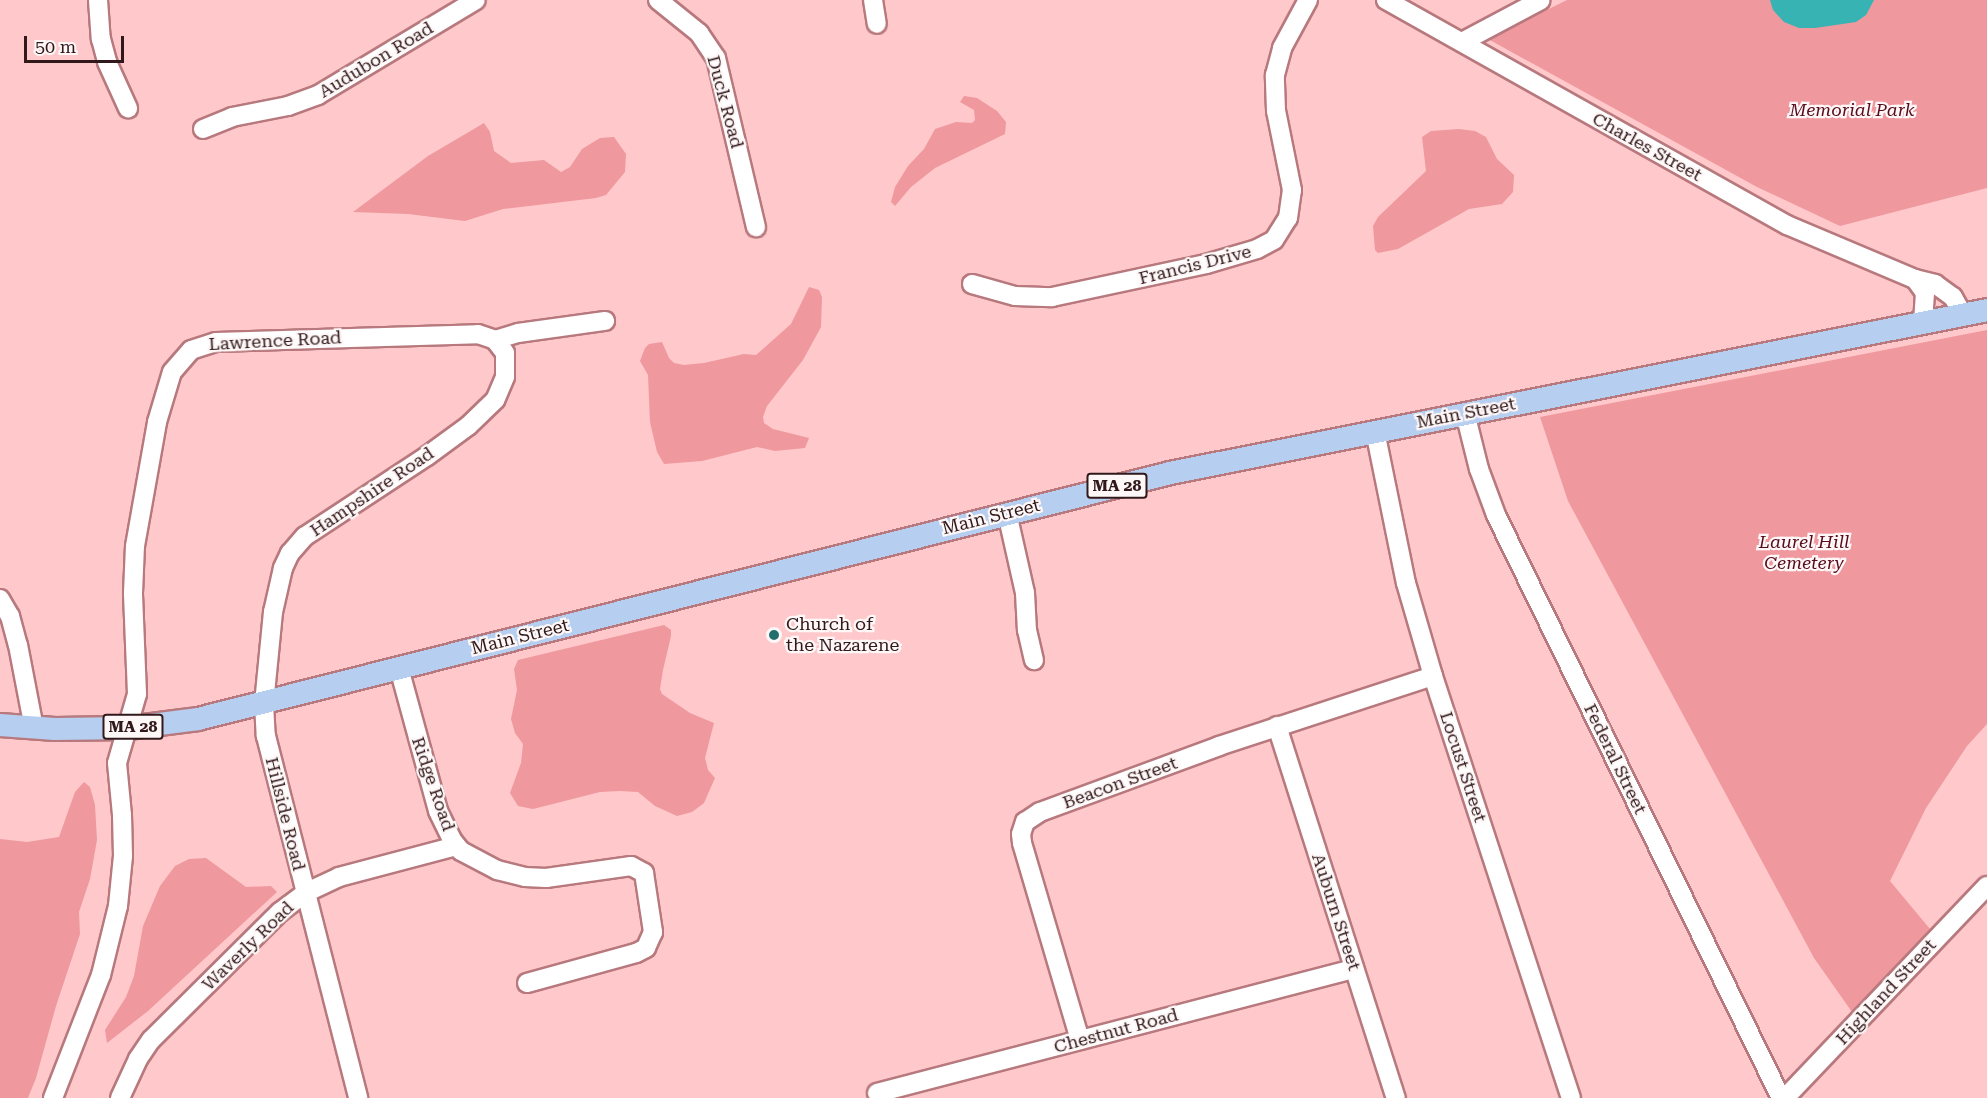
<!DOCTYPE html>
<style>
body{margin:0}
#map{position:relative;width:1987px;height:1098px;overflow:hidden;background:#ffc8ca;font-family:"Roboto Serif",serif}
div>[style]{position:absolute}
.green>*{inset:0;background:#ef989e}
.water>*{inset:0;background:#37b3b4}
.roads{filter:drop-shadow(2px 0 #b7797d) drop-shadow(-2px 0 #b7797d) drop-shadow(0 2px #b7797d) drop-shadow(0 -2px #b7797d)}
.minor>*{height:18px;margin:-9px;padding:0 9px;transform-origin:9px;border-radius:9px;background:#fff}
.major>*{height:22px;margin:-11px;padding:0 11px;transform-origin:11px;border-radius:11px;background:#b6ceef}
.dots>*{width:16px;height:16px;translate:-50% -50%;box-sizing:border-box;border:3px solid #fef7f7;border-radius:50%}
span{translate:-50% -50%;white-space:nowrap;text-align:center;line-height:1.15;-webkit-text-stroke:4.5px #fef7f7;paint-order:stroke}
.shield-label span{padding:2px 4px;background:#fef7f7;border:2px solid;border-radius:4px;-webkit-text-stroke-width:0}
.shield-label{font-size:16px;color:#31191b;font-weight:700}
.street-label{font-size:18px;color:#31191b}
.park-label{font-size:18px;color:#590b1c;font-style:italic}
.poi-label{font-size:18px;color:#31191b}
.left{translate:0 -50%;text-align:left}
.scale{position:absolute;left:24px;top:36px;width:100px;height:27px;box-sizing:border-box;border:3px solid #31191b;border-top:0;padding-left:8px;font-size:18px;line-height:21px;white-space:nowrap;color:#31191b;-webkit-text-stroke:4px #fef7f7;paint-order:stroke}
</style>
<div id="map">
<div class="green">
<i style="clip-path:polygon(1567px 0,1987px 0,1987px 188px,1840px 226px,1757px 187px,1488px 39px)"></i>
<i style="clip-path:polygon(964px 96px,977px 98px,997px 111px,1006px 122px,1005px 134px,935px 168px,911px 187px,895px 206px,891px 202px,895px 187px,908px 166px,924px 149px,935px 129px,956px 122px,972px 123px,975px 120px,974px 110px,960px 102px)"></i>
<i style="clip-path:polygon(484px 123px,490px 132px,494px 151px,511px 163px,544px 160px,561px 172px,570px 167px,582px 149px,600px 138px,614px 137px,626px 154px,625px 172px,606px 195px,596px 198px,503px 209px,465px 221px,408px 214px,353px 212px,428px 156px)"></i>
<i style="clip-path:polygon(1459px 129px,1475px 131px,1486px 137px,1497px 159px,1514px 175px,1513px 192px,1502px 204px,1469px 209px,1398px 249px,1378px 253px,1375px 250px,1373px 226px,1378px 217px,1426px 171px,1422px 137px,1431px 131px)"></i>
<i style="clip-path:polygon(809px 287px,819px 290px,822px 297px,821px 327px,803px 360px,767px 406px,763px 417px,764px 423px,773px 429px,809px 438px,805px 448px,775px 451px,757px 447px,702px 461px,664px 464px,657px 452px,650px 422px,648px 375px,640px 361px,645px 348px,649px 344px,662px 342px,669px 358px,674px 363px,684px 365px,704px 363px,744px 354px,756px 355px,791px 324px)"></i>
<i style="clip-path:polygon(1987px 330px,1987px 724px,1967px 746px,1926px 808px,1890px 881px,1930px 929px,1852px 1012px,1814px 958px,1568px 501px,1540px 417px)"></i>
<i style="clip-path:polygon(664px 625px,671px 630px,671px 636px,663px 670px,660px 689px,662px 694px,690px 713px,714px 723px,705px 758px,708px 770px,715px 778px,704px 803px,692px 812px,677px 816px,655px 806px,638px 792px,620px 791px,600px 792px,533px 809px,518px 806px,510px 793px,521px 763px,523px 744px,515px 733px,511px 719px,517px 690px,514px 669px,518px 660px)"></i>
<i style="clip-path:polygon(84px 782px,90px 787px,95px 805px,97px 840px,90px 879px,79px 912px,80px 934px,56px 1006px,36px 1078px,28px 1098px,0 1098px,0 839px,27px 842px,59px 837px,75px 792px)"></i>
<i style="clip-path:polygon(206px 858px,246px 887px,271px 886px,277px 892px,148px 1011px,107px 1043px,105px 1030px,126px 997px,134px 976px,143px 926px,160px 886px,175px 866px,189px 859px)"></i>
</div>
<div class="water">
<i style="clip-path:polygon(1770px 0,1874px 0,1866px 15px,1856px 22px,1815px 28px,1799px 28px,1784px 22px,1773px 10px)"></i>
</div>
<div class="roads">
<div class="minor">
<i style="left:98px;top:0;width:39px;rotate:86deg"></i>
<i style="left:101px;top:39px;width:24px;rotate:75deg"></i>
<i style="left:107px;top:62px;width:51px;rotate:65.5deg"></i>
<i style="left:658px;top:0;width:53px;rotate:38.8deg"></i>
<i style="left:699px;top:33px;width:30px;rotate:56deg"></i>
<i style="left:716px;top:58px;width:174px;rotate:76.7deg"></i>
<i style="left:873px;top:0;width:24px;rotate:81deg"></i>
<i style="left:1386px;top:0;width:460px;rotate:29.3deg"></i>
<i style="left:1787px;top:225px;width:139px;rotate:22.9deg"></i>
<i style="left:1915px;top:279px;width:21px;rotate:14deg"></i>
<i style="left:1935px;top:284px;width:22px;rotate:36deg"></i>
<i style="left:1953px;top:297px;width:21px;rotate:61deg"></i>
<i style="left:1462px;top:42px;width:89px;rotate:-28deg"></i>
<i style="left:203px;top:129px;width:31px;rotate:-22deg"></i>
<i style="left:232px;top:117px;width:57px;rotate:-11.1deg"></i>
<i style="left:288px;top:106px;width:32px;rotate:-20deg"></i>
<i style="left:318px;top:95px;width:184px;rotate:-31deg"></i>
<i style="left:1915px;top:279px;width:17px;rotate:54deg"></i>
<i style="left:1925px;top:293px;width:30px;rotate:94deg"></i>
<i style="left:972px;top:284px;width:45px;rotate:15.6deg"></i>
<i style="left:1015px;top:296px;width:37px;rotate:2deg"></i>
<i style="left:1052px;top:297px;width:157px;rotate:-12.1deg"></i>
<i style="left:1206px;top:264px;width:53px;rotate:-16.4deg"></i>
<i style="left:1257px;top:249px;width:19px;rotate:-28deg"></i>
<i style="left:1274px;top:240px;width:26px;rotate:-58deg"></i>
<i style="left:1288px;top:218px;width:28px;rotate:-82deg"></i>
<i style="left:1292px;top:190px;width:81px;rotate:-101.4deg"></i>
<i style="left:1276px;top:111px;width:36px;rotate:-92deg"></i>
<i style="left:1275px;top:75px;width:28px;rotate:-75deg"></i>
<i style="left:1282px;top:48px;width:55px;rotate:-61.6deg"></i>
<i style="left:495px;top:340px;width:24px;rotate:-17deg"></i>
<i style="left:518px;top:333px;width:88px;rotate:-7.9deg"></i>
<i style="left:1465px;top:413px;width:58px;rotate:76deg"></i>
<i style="left:1479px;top:469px;width:49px;rotate:69.7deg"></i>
<i style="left:1496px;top:515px;width:649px;rotate:63.95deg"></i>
<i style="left:1375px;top:431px;width:155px;rotate:78.5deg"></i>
<i style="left:1406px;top:583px;width:97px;rotate:73.8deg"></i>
<i style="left:1433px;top:676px;width:444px;rotate:71.9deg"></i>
<i style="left:1007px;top:513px;width:82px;rotate:77.3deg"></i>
<i style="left:1025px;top:593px;width:37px;rotate:87deg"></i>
<i style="left:1027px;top:630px;width:31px;rotate:77deg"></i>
<i style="left:0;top:599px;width:20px;rotate:60deg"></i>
<i style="left:10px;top:616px;width:30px;rotate:75deg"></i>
<i style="left:18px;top:645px;width:85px;rotate:79.1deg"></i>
<i style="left:399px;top:668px;width:148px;rotate:74.7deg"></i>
<i style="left:438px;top:811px;width:32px;rotate:64deg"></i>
<i style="left:452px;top:840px;width:14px;rotate:51deg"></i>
<i style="left:461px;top:851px;width:41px;rotate:27.8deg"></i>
<i style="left:497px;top:870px;width:29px;rotate:14deg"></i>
<i style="left:525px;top:877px;width:21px;rotate:3deg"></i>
<i style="left:546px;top:878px;width:86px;rotate:-8deg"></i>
<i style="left:631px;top:866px;width:15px;rotate:28deg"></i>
<i style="left:644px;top:873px;width:60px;rotate:81.3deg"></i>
<i style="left:653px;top:932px;width:17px;rotate:114deg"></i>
<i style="left:646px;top:948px;width:11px;rotate:153deg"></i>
<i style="left:636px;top:953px;width:113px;rotate:164.6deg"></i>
<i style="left:1277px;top:726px;width:391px;rotate:72.3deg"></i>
<i style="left:1080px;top:1040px;width:205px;rotate:-106.4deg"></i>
<i style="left:1022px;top:843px;width:9px;rotate:-96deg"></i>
<i style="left:1021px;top:834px;width:13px;rotate:-72deg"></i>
<i style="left:1025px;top:822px;width:18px;rotate:-34deg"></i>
<i style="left:1040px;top:812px;width:191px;rotate:-20.2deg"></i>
<i style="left:1219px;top:746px;width:225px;rotate:-18.1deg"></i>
<i style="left:877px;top:1093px;width:493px;rotate:-14.6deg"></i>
<i style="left:53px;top:1098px;width:132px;rotate:-68.7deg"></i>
<i style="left:101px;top:975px;width:71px;rotate:-76.2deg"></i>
<i style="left:118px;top:906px;width:50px;rotate:-84.3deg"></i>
<i style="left:123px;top:856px;width:41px;rotate:-91.4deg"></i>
<i style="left:122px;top:815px;width:52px;rotate:-95.5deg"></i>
<i style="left:117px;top:763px;width:72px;rotate:-73.8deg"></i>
<i style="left:137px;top:694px;width:101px;rotate:-92.3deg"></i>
<i style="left:133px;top:593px;width:47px;rotate:-87.6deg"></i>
<i style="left:135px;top:546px;width:126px;rotate:-79.9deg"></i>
<i style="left:157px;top:422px;width:52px;rotate:-73.3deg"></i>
<i style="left:172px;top:372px;width:29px;rotate:-49deg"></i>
<i style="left:191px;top:350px;width:26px;rotate:-18deg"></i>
<i style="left:216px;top:342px;width:262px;rotate:-1.7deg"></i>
<i style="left:478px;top:334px;width:18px;rotate:19deg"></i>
<i style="left:495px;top:340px;width:16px;rotate:52deg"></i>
<i style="left:505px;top:353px;width:24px;rotate:90deg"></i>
<i style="left:505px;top:377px;width:25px;rotate:113deg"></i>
<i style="left:495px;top:400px;width:37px;rotate:136deg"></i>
<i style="left:468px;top:426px;width:51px;rotate:143.8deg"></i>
<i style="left:427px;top:456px;width:146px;rotate:146.7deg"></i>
<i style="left:305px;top:536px;width:23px;rotate:131deg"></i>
<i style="left:290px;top:553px;width:17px;rotate:115deg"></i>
<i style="left:283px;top:568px;width:45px;rotate:102.8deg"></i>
<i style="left:273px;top:612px;width:91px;rotate:95.6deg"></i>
<i style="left:264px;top:703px;width:33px;rotate:87deg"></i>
<i style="left:266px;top:736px;width:374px;rotate:75.7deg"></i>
<i style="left:120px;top:1098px;width:43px;rotate:-65.2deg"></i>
<i style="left:138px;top:1059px;width:23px;rotate:-56deg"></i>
<i style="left:151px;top:1040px;width:182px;rotate:-44.8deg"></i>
<i style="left:280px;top:912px;width:31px;rotate:-37deg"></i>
<i style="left:305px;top:893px;width:38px;rotate:-25deg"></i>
<i style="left:339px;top:877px;width:121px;rotate:-14.8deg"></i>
<i style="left:1785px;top:1098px;width:293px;rotate:-46.4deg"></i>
</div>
<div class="major">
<i style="left:0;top:725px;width:55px;rotate:4.2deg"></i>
<i style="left:55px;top:729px;width:73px;rotate:-0.8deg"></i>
<i style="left:128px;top:728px;width:71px;rotate:-7.3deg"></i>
<i style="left:198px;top:719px;width:1003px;rotate:-14.2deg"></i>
<i style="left:1170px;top:473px;width:833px;rotate:-11.28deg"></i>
</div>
</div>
<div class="dots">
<i style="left:774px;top:635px;background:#226d6e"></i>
</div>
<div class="shield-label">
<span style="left:1117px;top:486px">MA 28</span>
<span style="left:133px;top:727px">MA 28</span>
</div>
<div class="street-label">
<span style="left:376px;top:60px;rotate:-31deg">Audubon Road</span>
<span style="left:725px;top:102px;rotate:75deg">Duck Road</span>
<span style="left:1647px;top:147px;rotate:29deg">Charles Street</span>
<span style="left:1195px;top:265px;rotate:-14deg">Francis Drive</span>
<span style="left:275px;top:341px;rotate:-3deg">Lawrence Road</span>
<span style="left:1466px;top:413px;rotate:-11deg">Main Street</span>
<span style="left:372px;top:492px;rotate:-34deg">Hampshire Road</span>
<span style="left:991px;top:517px;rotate:-14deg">Main Street</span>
<span style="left:520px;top:637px;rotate:-14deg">Main Street</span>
<span style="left:1615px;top:759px;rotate:64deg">Federal Street</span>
<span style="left:1463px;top:767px;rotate:72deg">Locust Street</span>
<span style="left:1120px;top:783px;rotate:-20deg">Beacon Street</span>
<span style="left:433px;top:784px;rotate:71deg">Ridge Road</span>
<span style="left:285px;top:814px;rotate:76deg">Hillside Road</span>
<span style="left:1336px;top:912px;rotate:72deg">Auburn Street</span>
<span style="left:248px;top:946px;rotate:-44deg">Waverly Road</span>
<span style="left:1886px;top:992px;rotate:-47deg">Highland Street</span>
<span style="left:1116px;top:1031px;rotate:-15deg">Chestnut Road</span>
</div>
<div class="park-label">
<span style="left:1852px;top:110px">Memorial Park</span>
<span style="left:1804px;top:553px">Laurel Hill<br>Cemetery</span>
</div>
<div class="poi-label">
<span class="left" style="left:786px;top:635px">Church of<br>the Nazarene</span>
</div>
<div class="scale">50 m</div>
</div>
